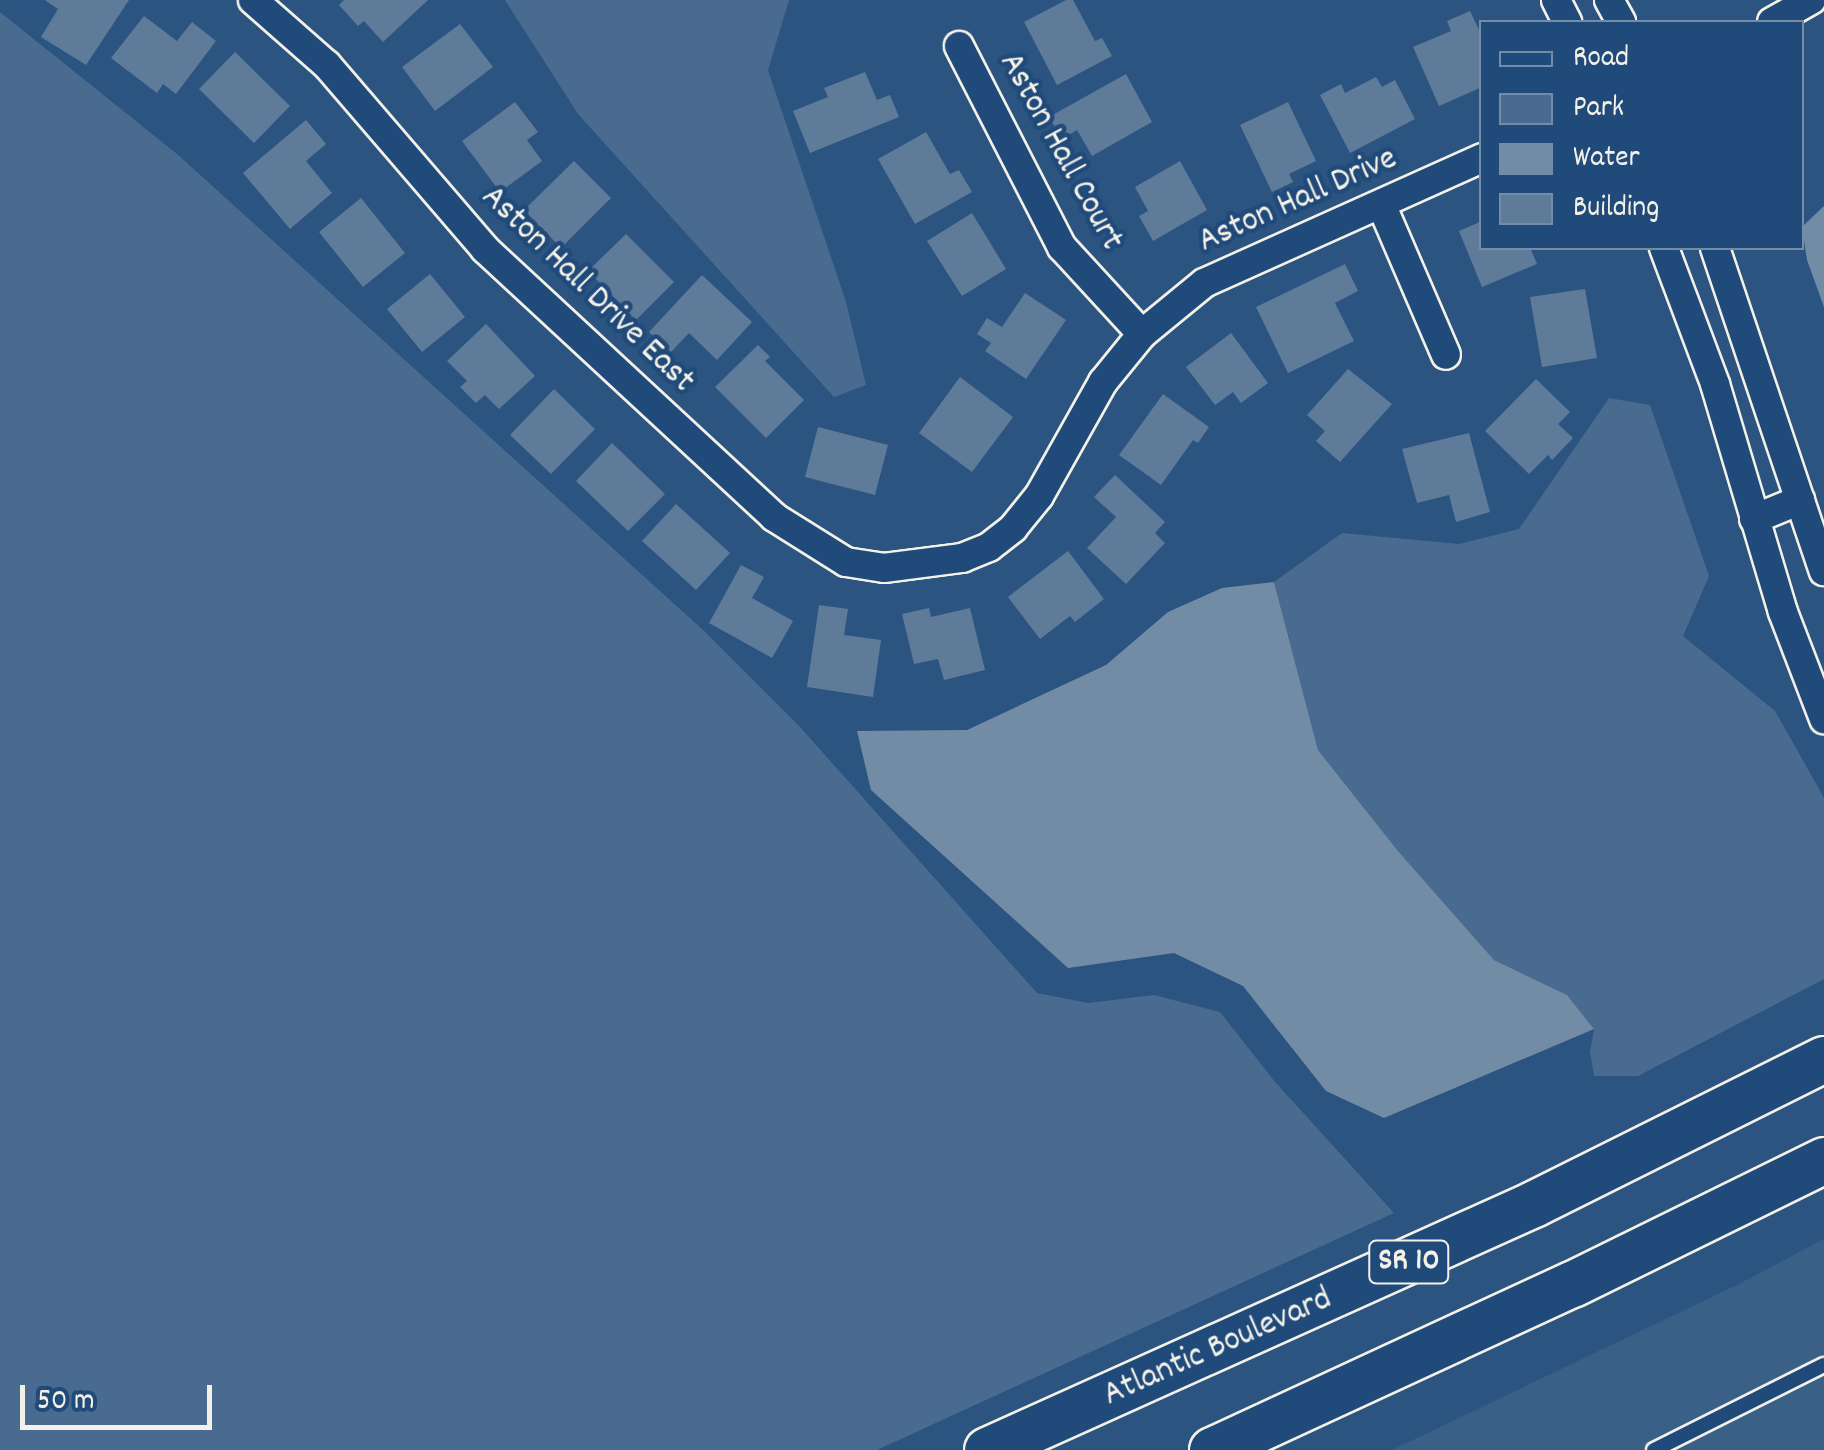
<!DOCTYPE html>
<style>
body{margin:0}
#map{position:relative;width:1824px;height:1450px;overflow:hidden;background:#2c5481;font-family:Dekko,sans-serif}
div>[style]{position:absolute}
.built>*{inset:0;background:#3b6088}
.green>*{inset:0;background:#496b90}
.water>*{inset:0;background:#738ca6}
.building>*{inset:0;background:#5e7b9a}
.roads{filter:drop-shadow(2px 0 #f4f1e8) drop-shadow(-2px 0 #f4f1e8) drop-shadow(0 2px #f4f1e8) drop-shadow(0 -2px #f4f1e8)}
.service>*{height:14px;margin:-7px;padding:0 7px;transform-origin:7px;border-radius:7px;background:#1f4a7a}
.minor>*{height:28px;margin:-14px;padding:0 14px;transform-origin:14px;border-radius:14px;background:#1f4a7a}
.trunk>*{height:45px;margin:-22.5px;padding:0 22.5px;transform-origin:22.5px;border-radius:22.5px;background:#1f4a7a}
span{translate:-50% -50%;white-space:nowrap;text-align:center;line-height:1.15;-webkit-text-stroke:9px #1f4a7a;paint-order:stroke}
.shield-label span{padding:2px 8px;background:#1f4a7a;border:2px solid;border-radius:8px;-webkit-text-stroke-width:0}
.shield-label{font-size:32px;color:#f4f1e8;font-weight:700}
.street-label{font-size:35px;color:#f4f1e8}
.legend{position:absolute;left:1479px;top:20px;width:325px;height:230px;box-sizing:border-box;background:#1f4a7a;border:2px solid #748da6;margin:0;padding:12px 18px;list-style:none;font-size:30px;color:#f4f1e8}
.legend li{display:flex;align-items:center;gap:20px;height:50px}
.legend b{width:50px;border:2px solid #748da6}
.scale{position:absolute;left:20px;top:1385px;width:192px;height:45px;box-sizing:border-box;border:5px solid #f4f1e8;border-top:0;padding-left:12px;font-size:30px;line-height:35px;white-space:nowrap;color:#f4f1e8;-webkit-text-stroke:8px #1f4a7a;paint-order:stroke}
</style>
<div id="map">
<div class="built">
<i style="clip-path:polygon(1824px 1239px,1824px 1450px,1392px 1450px,1739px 1284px)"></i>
</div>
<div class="green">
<i style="clip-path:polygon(505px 0,789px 0,768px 70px,846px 302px,866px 385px,834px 397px,578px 114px)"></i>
<i style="clip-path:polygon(0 12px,177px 154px,702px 629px,800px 727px,1037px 993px,1088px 1003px,1154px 995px,1220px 1012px,1276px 1083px,1394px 1213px,877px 1450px,0 1450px)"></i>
<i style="clip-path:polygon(1609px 398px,1650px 405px,1709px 576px,1683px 636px,1775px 711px,1824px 798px,1824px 979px,1638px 1076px,1594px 1076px,1590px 1052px,1594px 1029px,1567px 995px,1494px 960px,1398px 851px,1318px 750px,1274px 582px,1342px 533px,1459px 544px,1519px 529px)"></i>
</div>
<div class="water">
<i style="clip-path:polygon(1824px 206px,1824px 307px,1807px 260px,1802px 227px)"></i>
<i style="clip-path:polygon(1274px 582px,1318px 750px,1398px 851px,1494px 960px,1567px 995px,1594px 1029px,1384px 1118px,1326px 1091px,1243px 986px,1174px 953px,1068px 968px,871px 790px,857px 731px,967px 730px,1106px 665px,1168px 612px,1222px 588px)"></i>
</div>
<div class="building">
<i style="clip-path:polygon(45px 0,129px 0,86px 65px,41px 37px,58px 9px)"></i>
<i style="clip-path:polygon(344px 0,428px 0,383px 42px,364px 21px,358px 26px,339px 5px)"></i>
<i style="clip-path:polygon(1066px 0,1073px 0,1095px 41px,1102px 38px,1112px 56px,1057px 85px,1024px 22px)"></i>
<i style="clip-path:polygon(1470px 11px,1482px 36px,1482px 87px,1439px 106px,1413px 47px,1451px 31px,1447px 21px)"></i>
<i style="clip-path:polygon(144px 16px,177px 41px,192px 22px,216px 41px,176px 94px,163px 84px,157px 93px,111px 58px)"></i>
<i style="clip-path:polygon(460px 24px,493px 67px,435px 111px,402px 67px)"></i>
<i style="clip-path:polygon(235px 52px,290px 106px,254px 143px,199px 89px)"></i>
<i style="clip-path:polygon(865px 72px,877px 100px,890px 95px,899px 117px,810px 153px,793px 111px,828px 97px,824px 88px)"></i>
<i style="clip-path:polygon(1126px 74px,1152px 122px,1092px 156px,1077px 130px,1062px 139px,1049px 117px)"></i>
<i style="clip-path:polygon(1376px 77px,1382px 87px,1395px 80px,1415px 119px,1350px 153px,1320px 95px,1341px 84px,1345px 93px)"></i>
<i style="clip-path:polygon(515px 102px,538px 132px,527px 140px,542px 161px,500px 192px,462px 141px)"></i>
<i style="clip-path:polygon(1288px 102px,1316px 161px,1289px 174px,1293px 182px,1272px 192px,1240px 125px)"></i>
<i style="clip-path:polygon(306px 120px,326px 144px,306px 161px,332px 193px,290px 229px,243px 173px)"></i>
<i style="clip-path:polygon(926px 132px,950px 174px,959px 170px,972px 192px,915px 224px,878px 159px)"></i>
<i style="clip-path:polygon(574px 161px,611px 198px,561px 248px,524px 210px)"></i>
<i style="clip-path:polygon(1180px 161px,1207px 210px,1153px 241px,1139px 216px,1148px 211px,1135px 187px)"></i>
<i style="clip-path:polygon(361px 198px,405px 253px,363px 287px,319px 232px)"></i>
<i style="clip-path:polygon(972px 213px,1006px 269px,962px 296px,927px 241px)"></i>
<i style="clip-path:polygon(1482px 221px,1482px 248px,1530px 248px,1537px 264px,1482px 287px,1459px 231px)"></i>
<i style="clip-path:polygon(626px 234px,674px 282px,636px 320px,588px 271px)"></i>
<i style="clip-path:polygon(1345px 264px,1358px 291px,1335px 303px,1354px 341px,1288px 373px,1256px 307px)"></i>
<i style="clip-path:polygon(430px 274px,465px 317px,422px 352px,387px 309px)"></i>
<i style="clip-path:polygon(702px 275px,752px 322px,717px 360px,689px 333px,671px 352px,649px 332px)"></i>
<i style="clip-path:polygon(1585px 289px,1597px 358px,1542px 367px,1530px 297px)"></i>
<i style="clip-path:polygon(1025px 293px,1066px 320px,1026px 379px,985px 351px,991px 343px,977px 334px,987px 318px,1002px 327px)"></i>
<i style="clip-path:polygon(486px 324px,535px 376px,499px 409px,485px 395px,476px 403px,460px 387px,467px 381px,447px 361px)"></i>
<i style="clip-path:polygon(1231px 333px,1268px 383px,1241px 403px,1233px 392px,1215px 405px,1186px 367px)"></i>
<i style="clip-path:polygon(758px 345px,770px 357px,765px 361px,804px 400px,766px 438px,715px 387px)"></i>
<i style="clip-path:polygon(1348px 369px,1392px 404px,1340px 462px,1316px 441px,1325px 431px,1307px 415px)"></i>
<i style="clip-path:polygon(960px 377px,1013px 417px,972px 472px,919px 433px)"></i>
<i style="clip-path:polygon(1536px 379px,1570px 412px,1558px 424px,1573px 438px,1552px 460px,1548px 455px,1529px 474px,1485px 431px)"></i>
<i style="clip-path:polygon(554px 389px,595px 429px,551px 474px,510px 435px)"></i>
<i style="clip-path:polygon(1163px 394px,1209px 427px,1198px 443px,1193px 440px,1161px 485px,1119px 455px)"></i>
<i style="clip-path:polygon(818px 427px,888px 445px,875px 495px,805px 477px)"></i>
<i style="clip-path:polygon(1469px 433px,1490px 512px,1456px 522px,1449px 495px,1417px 503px,1402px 449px)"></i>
<i style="clip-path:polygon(612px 443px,665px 494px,628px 531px,576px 481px)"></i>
<i style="clip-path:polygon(1115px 475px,1165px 522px,1155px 533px,1165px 543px,1126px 584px,1087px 548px,1116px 517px,1094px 497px)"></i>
<i style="clip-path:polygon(676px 504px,730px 553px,696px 590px,642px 541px)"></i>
<i style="clip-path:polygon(1068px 551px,1104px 599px,1075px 622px,1070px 616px,1040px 639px,1008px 597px)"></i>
<i style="clip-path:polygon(741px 565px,764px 577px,752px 598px,793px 621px,772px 658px,709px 623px)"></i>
<i style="clip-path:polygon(819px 605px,848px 609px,844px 635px,881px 640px,873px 697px,807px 687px)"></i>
<i style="clip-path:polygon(929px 608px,931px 617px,970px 608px,985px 670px,944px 680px,938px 659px,914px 664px,902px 614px)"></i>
</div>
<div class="roads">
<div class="service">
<i style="left:1654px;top:1450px;width:190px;rotate:-26.6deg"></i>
</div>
<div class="minor">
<i style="left:253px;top:0;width:98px;rotate:41.3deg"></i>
<i style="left:327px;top:65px;width:243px;rotate:49.3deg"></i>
<i style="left:485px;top:249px;width:394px;rotate:42.8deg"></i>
<i style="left:774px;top:517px;width:85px;rotate:32deg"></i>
<i style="left:846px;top:562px;width:38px;rotate:9deg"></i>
<i style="left:884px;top:568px;width:79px;rotate:-7.3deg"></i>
<i style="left:962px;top:558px;width:29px;rotate:-22deg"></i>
<i style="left:989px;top:547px;width:31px;rotate:-38deg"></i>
<i style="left:1013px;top:528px;width:41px;rotate:-50.9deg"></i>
<i style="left:1039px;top:496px;width:131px;rotate:-60.7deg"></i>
<i style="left:1103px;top:382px;width:62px;rotate:-50.9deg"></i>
<i style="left:1142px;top:334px;width:80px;rotate:-39.4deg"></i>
<i style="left:1204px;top:283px;width:305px;rotate:-24.2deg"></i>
<i style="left:1556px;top:0;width:25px;rotate:63deg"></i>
<i style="left:1609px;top:0;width:25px;rotate:61deg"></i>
<i style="left:1772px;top:22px;width:45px;rotate:-29.4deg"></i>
<i style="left:959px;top:46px;width:226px;rotate:62.9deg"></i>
<i style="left:1062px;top:247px;width:118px;rotate:47.4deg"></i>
<i style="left:1381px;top:204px;width:164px;rotate:66.7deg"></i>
<i style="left:1664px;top:248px;width:145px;rotate:69.4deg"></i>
<i style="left:1715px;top:384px;width:238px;rotate:73.4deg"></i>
<i style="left:1783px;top:612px;width:115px;rotate:69deg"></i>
<i style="left:1715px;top:248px;width:341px;rotate:71.4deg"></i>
<i style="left:1754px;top:519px;width:50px;rotate:-22.4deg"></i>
</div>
<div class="trunk">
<i style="left:987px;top:1450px;width:599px;rotate:-24.25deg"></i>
<i style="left:1533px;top:1204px;width:325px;rotate:-26.5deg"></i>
<i style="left:1212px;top:1450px;width:396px;rotate:-24.8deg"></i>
<i style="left:1572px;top:1284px;width:281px;rotate:-26.2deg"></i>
</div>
</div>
<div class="shield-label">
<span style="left:1409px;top:1262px">SR 10</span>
</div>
<div class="street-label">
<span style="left:1060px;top:152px;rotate:61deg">Aston Hall Court</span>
<span style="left:1298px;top:201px;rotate:-24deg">Aston Hall Drive</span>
<span style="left:587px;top:290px;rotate:44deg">Aston Hall Drive East</span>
<span style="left:1218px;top:1348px;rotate:-24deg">Atlantic Boulevard</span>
</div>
<ul class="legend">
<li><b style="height:12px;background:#1f4a7a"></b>Road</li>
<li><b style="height:28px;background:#496b90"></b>Park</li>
<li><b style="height:28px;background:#738ca6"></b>Water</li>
<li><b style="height:28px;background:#5e7b9a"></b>Building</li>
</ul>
<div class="scale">50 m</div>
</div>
